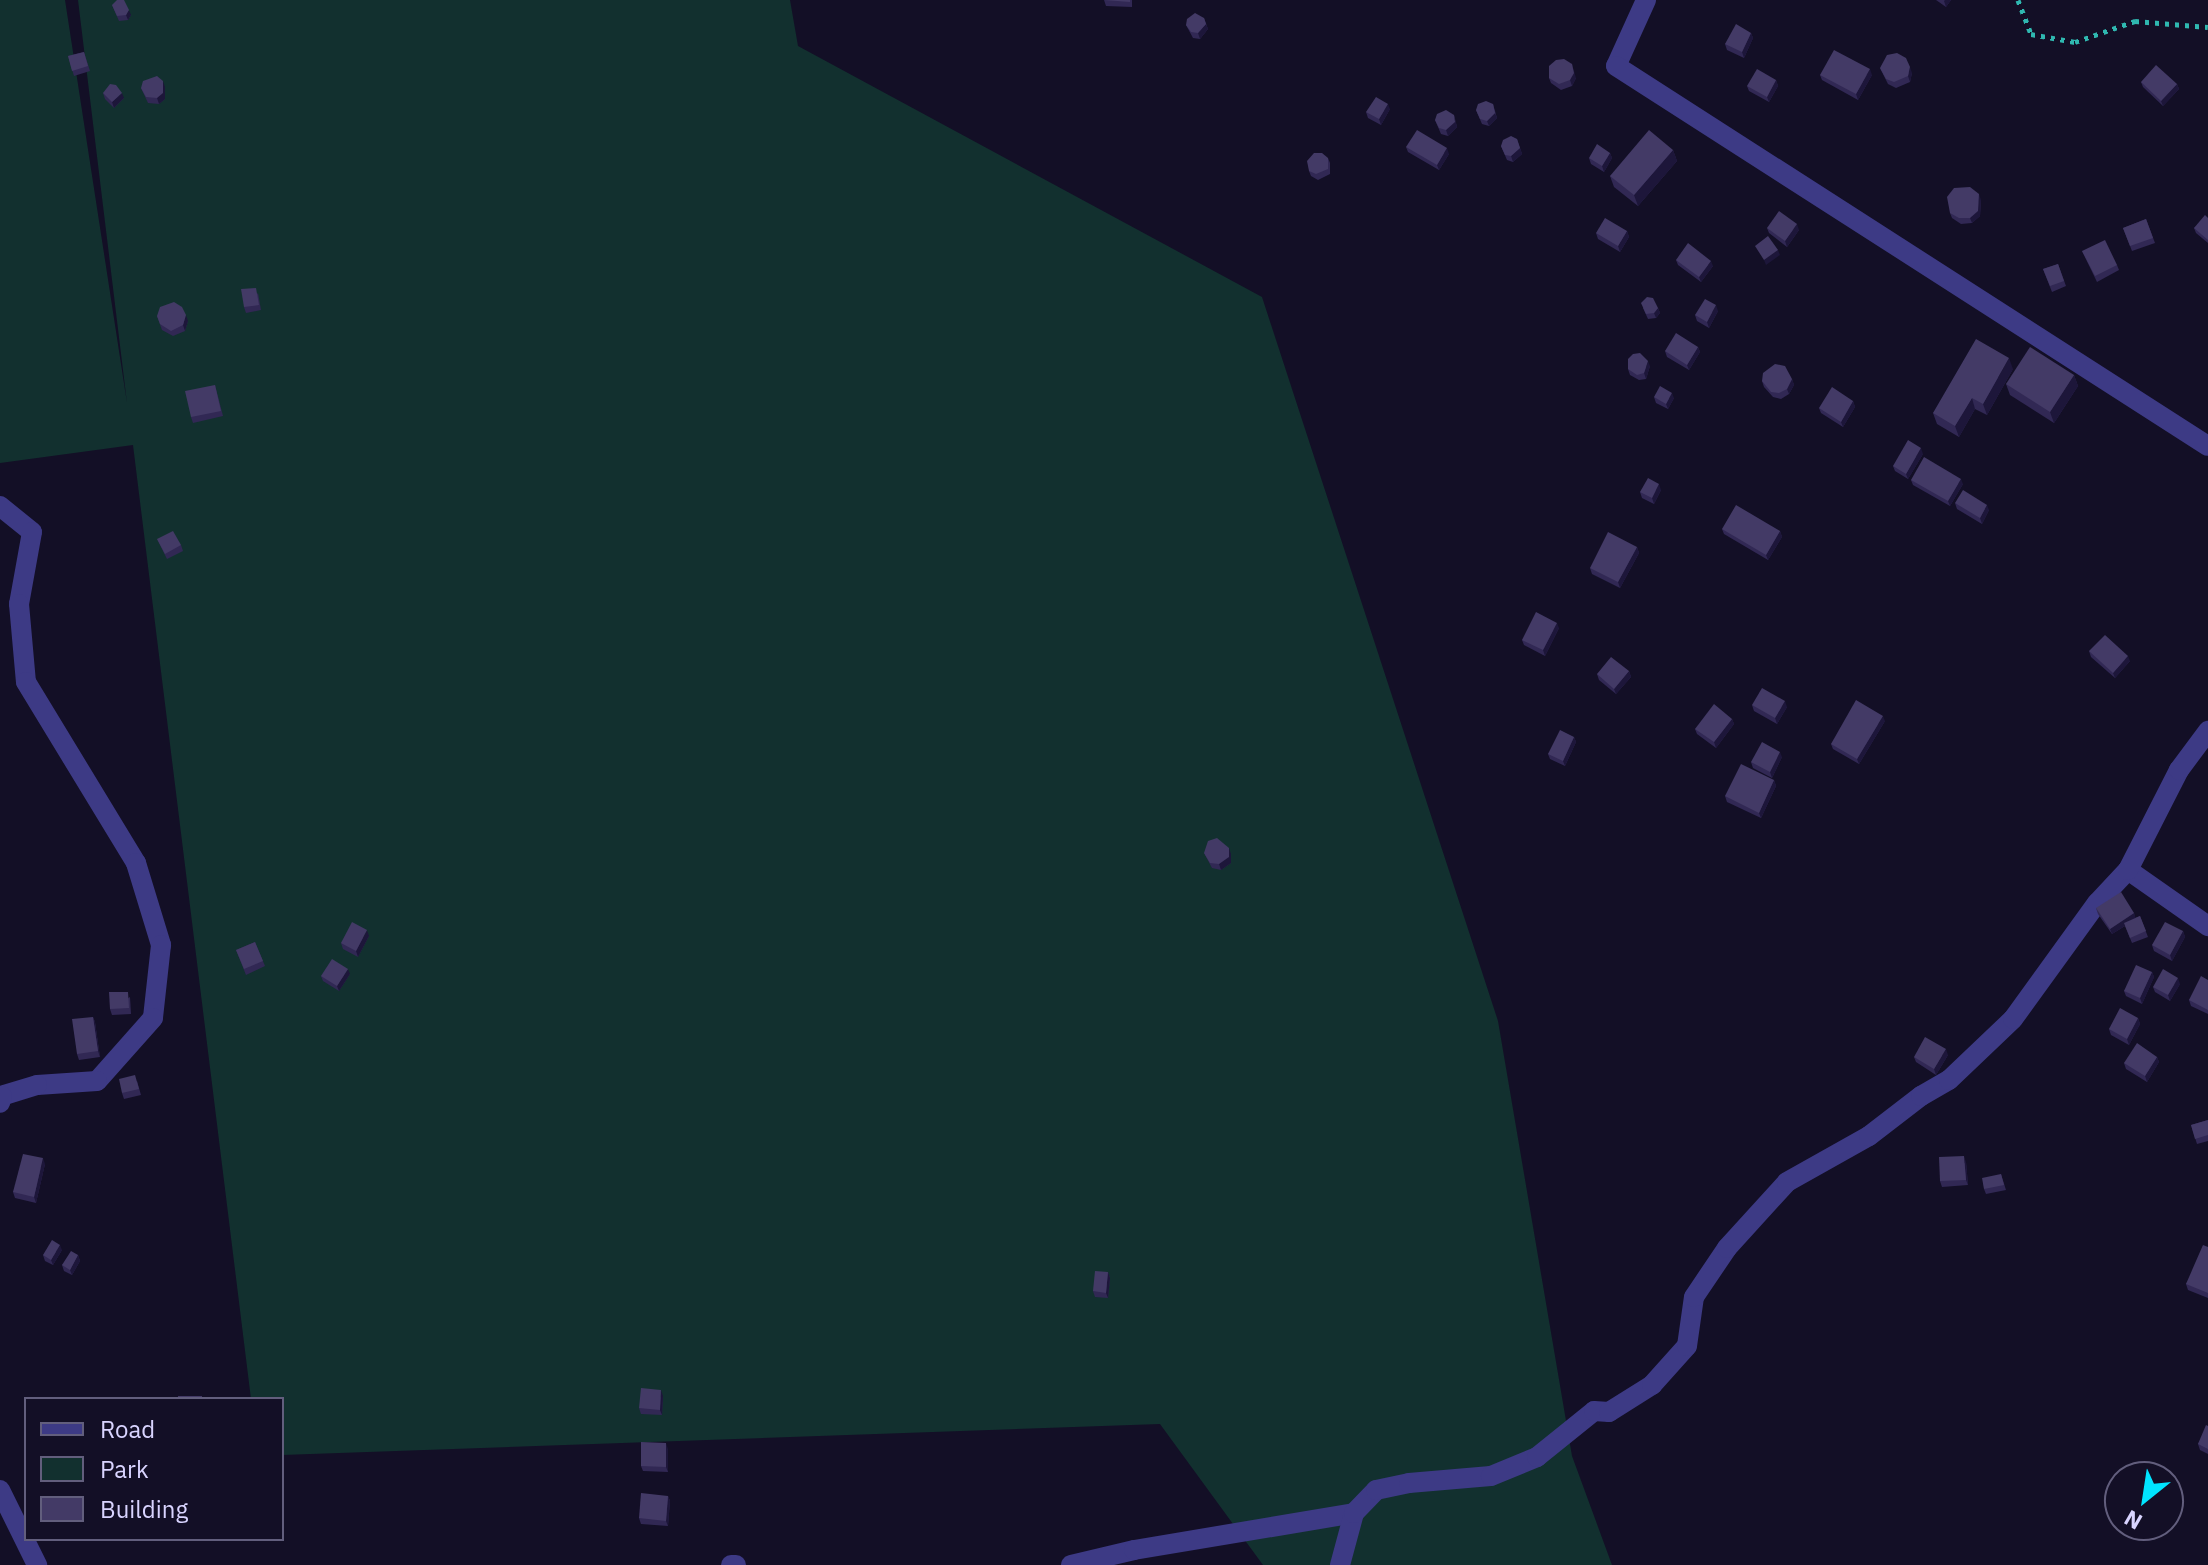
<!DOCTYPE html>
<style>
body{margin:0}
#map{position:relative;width:2208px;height:1565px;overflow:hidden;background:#130f26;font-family:"IBM Plex Sans",sans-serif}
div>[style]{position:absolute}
.green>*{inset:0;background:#12302f}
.path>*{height:5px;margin-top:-2.5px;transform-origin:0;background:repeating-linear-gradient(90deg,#2fb8b0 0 4px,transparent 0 10px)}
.street>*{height:20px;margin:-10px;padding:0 10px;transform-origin:10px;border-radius:10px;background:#3d3a85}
.wall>*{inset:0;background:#312854}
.shaded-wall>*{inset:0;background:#1d163a}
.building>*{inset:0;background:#433a66}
span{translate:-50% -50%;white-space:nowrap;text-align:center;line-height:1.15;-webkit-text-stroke:7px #130f26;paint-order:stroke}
.legend{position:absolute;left:24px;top:1397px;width:260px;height:144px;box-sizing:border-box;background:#130f26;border:2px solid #625e7d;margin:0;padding:10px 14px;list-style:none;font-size:24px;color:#d9d4ff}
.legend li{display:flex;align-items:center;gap:16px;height:40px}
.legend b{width:40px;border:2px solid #625e7d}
.north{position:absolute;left:2104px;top:1461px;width:80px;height:80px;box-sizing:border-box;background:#130f26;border:2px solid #625e7d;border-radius:50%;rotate:210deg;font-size:22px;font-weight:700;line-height:32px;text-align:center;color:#d9d4ff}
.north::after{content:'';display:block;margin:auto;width:28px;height:36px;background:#00e5ff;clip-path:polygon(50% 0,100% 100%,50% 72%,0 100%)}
</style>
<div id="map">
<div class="green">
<i style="clip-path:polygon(0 0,65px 0,127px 403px,78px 0,790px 0,798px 46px,1262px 297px,1498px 1021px,1572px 1456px,1612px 1565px,1263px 1565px,1160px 1424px,282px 1455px,282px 1399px,251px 1399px,133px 445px,0 463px)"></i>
</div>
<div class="path">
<i style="left:2018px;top:0;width:36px;rotate:69deg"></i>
<i style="left:2031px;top:34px;width:45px;rotate:10.3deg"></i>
<i style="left:2075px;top:42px;width:64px;rotate:-19.3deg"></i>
<i style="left:2135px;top:21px;width:73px;rotate:4.7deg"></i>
</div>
<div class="street">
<i style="left:1646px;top:0;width:72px;rotate:114.4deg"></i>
<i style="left:1616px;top:66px;width:703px;rotate:32.7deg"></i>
<i style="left:0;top:506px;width:41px;rotate:39.1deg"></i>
<i style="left:32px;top:532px;width:73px;rotate:100.2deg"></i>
<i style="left:19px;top:604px;width:78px;rotate:84.9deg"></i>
<i style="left:26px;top:682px;width:212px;rotate:58.7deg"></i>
<i style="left:136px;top:863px;width:86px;rotate:73deg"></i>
<i style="left:161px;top:945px;width:73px;rotate:96.3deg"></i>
<i style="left:153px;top:1018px;width:84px;rotate:131.6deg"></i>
<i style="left:97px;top:1081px;width:60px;rotate:176.2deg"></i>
<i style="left:37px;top:1085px;width:37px;rotate:163deg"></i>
<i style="left:2px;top:1096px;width:7px;rotate:106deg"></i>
<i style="left:2128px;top:870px;width:98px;rotate:35deg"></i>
<i style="left:0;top:1490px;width:84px;rotate:63.7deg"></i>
<i style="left:731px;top:1565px;width:5px"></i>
<i style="left:1071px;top:1565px;width:65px;rotate:-13.4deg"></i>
<i style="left:1134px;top:1550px;width:223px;rotate:-9.5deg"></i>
<i style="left:1340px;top:1565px;width:54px;rotate:-74.9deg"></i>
<i style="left:1354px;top:1513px;width:32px;rotate:-46deg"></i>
<i style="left:1376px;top:1490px;width:34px;rotate:-12deg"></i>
<i style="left:1409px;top:1483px;width:82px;rotate:-4.9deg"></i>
<i style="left:1491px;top:1476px;width:50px;rotate:-22.4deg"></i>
<i style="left:1537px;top:1457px;width:73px;rotate:-38.9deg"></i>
<i style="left:1594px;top:1411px;width:15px;rotate:4deg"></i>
<i style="left:1609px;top:1412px;width:51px;rotate:-32.1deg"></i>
<i style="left:1652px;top:1385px;width:52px;rotate:-48.1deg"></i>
<i style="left:1687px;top:1346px;width:49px;rotate:-81.9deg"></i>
<i style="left:1694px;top:1297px;width:59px;rotate:-56deg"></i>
<i style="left:1727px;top:1248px;width:89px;rotate:-47.7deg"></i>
<i style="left:1787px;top:1182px;width:94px;rotate:-29.3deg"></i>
<i style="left:1869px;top:1136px;width:66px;rotate:-37.6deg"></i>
<i style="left:1921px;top:1096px;width:32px;rotate:-30deg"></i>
<i style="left:1949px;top:1080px;width:88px;rotate:-43.6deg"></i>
<i style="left:2013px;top:1019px;width:143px;rotate:-54.1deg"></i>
<i style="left:2097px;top:903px;width:45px;rotate:-46.8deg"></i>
<i style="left:2128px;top:870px;width:112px;rotate:-63deg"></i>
<i style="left:2179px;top:770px;width:49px;rotate:-53.4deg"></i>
</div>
<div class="wall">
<i style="clip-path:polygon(1104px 0,1132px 0,1132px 7px,1106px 6px)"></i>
<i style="clip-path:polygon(1936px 0,1951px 0,1946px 7px)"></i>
<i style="clip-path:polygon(112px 5px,131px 15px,128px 20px,119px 21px)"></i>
<i style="clip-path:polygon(1204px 18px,1208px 29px,1200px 39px,1193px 38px,1186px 25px)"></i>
<i style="clip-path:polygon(1751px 33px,1753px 38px,1744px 58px,1727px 50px,1725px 44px)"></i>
<i style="clip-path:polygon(84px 52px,90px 71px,74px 76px,68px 56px)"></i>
<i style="clip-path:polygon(1880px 68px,1912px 73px,1910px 82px,1896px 88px,1888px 84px)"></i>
<i style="clip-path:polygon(1820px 75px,1872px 75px,1858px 100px,1822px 80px)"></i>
<i style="clip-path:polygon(1549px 78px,1576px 78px,1572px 86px,1561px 90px,1551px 83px)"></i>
<i style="clip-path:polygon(1776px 80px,1778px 86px,1769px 102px,1749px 91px,1747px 86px)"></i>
<i style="clip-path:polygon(2141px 82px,2177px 84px,2179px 89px,2163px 106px,2143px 87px)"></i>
<i style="clip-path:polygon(165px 87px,165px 99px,159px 104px,148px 103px,141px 88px)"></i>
<i style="clip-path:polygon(103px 93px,124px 98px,114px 108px,105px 99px)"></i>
<i style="clip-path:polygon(1493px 104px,1497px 118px,1489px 126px,1482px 124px,1476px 110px)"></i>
<i style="clip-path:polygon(1390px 109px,1381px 125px,1368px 118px,1366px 112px)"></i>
<i style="clip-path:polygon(1454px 115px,1457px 127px,1448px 136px,1441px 134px,1435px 120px)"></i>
<i style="clip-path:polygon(1517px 139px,1522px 154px,1513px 162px,1507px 160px,1501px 146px)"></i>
<i style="clip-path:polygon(1406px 147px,1449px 154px,1439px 170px,1408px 152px)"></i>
<i style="clip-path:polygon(1673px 150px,1677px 161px,1638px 206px,1614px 187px,1610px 176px)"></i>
<i style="clip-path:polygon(1610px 153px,1612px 158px,1604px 172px,1591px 164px,1589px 158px)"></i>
<i style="clip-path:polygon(1328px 158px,1330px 163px,1330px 174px,1318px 180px,1311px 176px,1309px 171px)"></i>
<i style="clip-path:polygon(1981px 200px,1980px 216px,1972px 223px,1961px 224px,1952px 218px,1950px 213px)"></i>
<i style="clip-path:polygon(2208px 218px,2208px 243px,2196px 233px,2194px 228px)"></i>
<i style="clip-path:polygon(2146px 219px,2155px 243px,2132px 251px,2123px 228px)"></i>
<i style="clip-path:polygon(1767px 228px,1799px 230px,1787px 247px,1769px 233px)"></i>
<i style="clip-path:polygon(1627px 231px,1629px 237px,1620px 252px,1598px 239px,1596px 233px)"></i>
<i style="clip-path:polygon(2082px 251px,2117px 265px,2119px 270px,2097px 282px)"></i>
<i style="clip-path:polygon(1676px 260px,1713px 266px,1701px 282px,1678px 265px)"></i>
<i style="clip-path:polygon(2058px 264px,2066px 286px,2052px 292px,2043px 269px)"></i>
<i style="clip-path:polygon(258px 293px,261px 310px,246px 313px,244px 307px)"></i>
<i style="clip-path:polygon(1643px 308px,1658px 308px,1660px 313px,1656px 318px,1648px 319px)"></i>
<i style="clip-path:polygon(1718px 311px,1709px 328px,1697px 321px,1695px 315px)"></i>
<i style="clip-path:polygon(157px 316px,188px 321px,185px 331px,173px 336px,162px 330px)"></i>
<i style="clip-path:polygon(1698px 347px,1700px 352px,1689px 370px,1667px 357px,1665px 351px)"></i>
<i style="clip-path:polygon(1650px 366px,1646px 379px,1639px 380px,1630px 375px,1628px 369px)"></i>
<i style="clip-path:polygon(2013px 369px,1987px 415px,1975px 409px,1959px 437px,1937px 424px,1933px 413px)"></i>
<i style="clip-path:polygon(2074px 375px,2078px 386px,2054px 423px,2010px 395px,2006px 384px)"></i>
<i style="clip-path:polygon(1792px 379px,1794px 385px,1789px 394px,1781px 399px,1773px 397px,1764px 387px,1762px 381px)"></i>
<i style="clip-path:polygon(215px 385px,223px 416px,193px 423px,191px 417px)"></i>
<i style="clip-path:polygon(1654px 397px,1674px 398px,1668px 409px,1656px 403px)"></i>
<i style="clip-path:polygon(1853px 401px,1855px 407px,1843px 427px,1821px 413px,1819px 408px)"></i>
<i style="clip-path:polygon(1923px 454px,1908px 479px,1895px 471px,1893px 466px)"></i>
<i style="clip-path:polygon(1911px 480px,1963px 484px,1950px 506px,1913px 485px)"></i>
<i style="clip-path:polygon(1661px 490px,1654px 504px,1642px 498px,1640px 492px)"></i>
<i style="clip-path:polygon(1955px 503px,1989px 510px,1982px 524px,1957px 509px)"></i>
<i style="clip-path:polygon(1722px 529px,1780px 531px,1782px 537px,1768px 560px,1724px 534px)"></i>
<i style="clip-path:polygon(157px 539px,181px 545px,183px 551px,167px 559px)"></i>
<i style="clip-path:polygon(1637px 547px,1639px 553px,1620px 588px,1592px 574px,1590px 568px)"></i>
<i style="clip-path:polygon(1559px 628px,1545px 656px,1524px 645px,1522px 640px)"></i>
<i style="clip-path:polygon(2089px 651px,2130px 661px,2115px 678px,2091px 657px)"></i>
<i style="clip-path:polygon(1629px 671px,1631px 677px,1616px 694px,1599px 680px,1597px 674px)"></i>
<i style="clip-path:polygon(1752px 705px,1787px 707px,1777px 724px,1754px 711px)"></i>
<i style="clip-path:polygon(1732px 719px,1734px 724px,1716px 748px,1697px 734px,1695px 729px)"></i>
<i style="clip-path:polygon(1885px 721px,1859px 764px,1833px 749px,1831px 744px)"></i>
<i style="clip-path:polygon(1574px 737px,1576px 742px,1565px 766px,1550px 759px,1548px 754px)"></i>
<i style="clip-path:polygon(1782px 757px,1772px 778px,1753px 768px,1751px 762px)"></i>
<i style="clip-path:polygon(1774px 780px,1776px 786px,1761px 818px,1727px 802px,1725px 796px)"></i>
<i style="clip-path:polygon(1204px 853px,1231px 854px,1231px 863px,1221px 870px,1212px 868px)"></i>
<i style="clip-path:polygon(2096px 908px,2134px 913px,2135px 918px,2140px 916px,2148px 937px,2132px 943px,2125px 926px,2112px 934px,2098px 914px)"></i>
<i style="clip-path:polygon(2183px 931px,2185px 937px,2172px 961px,2154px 951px,2152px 945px)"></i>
<i style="clip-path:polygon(369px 936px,358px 957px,343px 949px,341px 943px)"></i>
<i style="clip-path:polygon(255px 942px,265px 966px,246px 975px,236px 950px)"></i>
<i style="clip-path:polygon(2152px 972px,2154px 977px,2142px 1004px,2126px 996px,2124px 991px)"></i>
<i style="clip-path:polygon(350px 974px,339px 991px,323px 981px,321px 976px)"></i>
<i style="clip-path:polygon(2208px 980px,2208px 1014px,2191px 1006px,2189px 1000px)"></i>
<i style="clip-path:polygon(2180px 984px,2170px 1001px,2155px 992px,2153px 987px)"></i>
<i style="clip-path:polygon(130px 997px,131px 1014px,112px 1015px,110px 1009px)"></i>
<i style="clip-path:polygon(93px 1017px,95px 1022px,100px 1057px,79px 1060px,77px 1054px)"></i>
<i style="clip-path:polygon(2138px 1018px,2140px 1024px,2129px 1045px,2111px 1035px,2109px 1029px)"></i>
<i style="clip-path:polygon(1948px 1055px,1936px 1075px,1916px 1062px,1914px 1057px)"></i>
<i style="clip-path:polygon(2157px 1057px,2159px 1062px,2147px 1082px,2126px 1069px,2124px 1063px)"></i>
<i style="clip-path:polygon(137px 1081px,141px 1095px,124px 1099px,122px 1093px)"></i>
<i style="clip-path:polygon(2208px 1120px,2208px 1141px,2197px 1144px,2191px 1125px)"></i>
<i style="clip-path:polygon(1966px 1162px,1968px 1185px,1942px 1187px,1940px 1181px)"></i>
<i style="clip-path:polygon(45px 1164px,36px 1203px,15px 1198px,13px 1192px)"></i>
<i style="clip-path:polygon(2001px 1174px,2006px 1190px,1986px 1194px,1984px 1189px)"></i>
<i style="clip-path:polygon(2208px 1247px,2208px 1298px,2188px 1290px,2186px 1284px)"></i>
<i style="clip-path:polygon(62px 1250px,53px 1265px,45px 1261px,43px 1255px)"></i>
<i style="clip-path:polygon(78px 1255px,80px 1261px,72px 1275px,64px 1271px,62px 1265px)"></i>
<i style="clip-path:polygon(1108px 1272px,1110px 1278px,1108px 1298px,1095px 1297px,1093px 1291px)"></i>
<i style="clip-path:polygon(663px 1396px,662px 1415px,641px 1414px,639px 1408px)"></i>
<i style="clip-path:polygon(2208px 1426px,2208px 1454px,2200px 1450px,2198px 1444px)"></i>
<i style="clip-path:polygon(668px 1449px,668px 1472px,643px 1471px,641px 1466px)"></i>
<i style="clip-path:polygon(668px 1496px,670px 1501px,668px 1526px,641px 1524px,639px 1518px)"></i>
</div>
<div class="shaded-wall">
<i style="clip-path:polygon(1945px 0,1951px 0,1946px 7px,1944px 1px)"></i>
<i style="clip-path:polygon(129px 10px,131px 15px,128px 20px,126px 15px)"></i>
<i style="clip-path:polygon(1206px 24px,1208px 29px,1200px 39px,1198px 33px)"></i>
<i style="clip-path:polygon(1751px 33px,1753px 38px,1744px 58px,1742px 52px)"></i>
<i style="clip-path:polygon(1572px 64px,1576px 78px,1572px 86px,1570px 80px)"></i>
<i style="clip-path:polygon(1910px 67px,1912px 73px,1910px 82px,1908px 76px)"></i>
<i style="clip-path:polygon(1870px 69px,1872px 75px,1858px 100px,1856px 94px)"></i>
<i style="clip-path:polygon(1776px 80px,1778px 86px,1769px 102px,1767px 97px)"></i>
<i style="clip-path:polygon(163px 81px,165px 87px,165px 99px,159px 104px,157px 98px)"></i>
<i style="clip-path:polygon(2177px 84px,2179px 89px,2163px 106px,2161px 101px)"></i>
<i style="clip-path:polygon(122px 93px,124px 98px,114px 108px,112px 102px)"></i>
<i style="clip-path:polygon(1388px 104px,1390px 109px,1381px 125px,1379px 119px)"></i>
<i style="clip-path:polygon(1495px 113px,1497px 118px,1489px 126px,1487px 121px)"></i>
<i style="clip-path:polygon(1454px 115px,1457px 127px,1448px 136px,1446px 130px)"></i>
<i style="clip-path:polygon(1447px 148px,1449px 154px,1439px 170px,1437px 165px)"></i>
<i style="clip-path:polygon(1520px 148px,1522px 154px,1513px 162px,1511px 156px)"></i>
<i style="clip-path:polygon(1673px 150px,1677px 161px,1638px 206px,1634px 195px)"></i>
<i style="clip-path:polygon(1610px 153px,1612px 158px,1604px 172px,1602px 166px)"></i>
<i style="clip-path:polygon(1979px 194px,1981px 200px,1980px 216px,1972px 223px,1970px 218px)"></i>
<i style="clip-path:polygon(1797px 224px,1799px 230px,1787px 247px,1785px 241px)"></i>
<i style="clip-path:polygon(1627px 231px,1629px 237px,1620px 252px,1618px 246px)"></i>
<i style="clip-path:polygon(1778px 250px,1780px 255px,1766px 265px,1764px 260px)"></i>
<i style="clip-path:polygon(1711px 261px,1713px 266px,1701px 282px,1699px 277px)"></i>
<i style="clip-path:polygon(1716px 305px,1718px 311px,1709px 328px,1707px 322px)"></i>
<i style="clip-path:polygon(1658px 308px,1660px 313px,1656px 318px,1654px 313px)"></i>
<i style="clip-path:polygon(186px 315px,188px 321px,185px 331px,183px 325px)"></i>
<i style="clip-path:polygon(1698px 347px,1700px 352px,1689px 370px,1687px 365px)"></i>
<i style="clip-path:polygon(2009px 358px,2013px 369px,1987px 415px,1983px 404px)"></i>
<i style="clip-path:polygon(1648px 361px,1650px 366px,1646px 379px,1644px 373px)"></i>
<i style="clip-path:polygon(2074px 375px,2078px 386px,2054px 423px,2050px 412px)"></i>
<i style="clip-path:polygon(1792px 379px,1794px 385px,1789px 394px,1787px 389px)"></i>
<i style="clip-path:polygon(1672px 393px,1674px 398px,1668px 409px,1666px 404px)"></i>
<i style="clip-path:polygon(1972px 398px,1975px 409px,1959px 437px,1955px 426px)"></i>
<i style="clip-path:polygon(1853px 401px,1855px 407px,1843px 427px,1841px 422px)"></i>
<i style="clip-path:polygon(1921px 448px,1923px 454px,1908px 479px,1906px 474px)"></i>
<i style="clip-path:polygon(1961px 479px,1963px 484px,1950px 506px,1948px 501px)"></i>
<i style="clip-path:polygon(1659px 484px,1661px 490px,1654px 504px,1652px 498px)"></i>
<i style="clip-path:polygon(1987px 505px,1989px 510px,1982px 524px,1980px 518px)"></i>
<i style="clip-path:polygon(1780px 531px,1782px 537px,1768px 560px,1766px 555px)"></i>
<i style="clip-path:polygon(1637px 547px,1639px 553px,1620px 588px,1618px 582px)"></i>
<i style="clip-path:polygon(1557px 623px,1559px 628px,1545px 656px,1543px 650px)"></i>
<i style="clip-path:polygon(2128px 656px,2130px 661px,2115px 678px,2113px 673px)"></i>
<i style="clip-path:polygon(1629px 671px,1631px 677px,1616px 694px,1614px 689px)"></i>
<i style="clip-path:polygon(1785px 701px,1787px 707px,1777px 724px,1775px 718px)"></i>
<i style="clip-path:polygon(1883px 716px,1885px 721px,1859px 764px,1857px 759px)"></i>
<i style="clip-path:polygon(1732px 719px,1734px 724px,1716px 748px,1714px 742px)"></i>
<i style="clip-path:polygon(1574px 737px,1576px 742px,1565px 766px,1563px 761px)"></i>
<i style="clip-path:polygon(1780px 752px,1782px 757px,1772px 778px,1770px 772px)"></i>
<i style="clip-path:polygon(1774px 780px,1776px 786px,1761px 818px,1759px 813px)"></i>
<i style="clip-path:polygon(1229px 848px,1231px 854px,1231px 863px,1221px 870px,1219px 864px)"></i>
<i style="clip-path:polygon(2134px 913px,2136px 919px,2112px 934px,2110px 929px)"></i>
<i style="clip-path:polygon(367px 930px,369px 936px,358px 957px,356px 951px)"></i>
<i style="clip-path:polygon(2183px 931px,2185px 937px,2172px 961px,2170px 955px)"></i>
<i style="clip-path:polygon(348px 969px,350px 974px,339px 991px,337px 986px)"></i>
<i style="clip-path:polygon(2152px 972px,2154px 977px,2142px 1004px,2140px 998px)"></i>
<i style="clip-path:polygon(2178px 978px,2180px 984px,2170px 1001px,2168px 995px)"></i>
<i style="clip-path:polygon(93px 1017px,95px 1022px,100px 1057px,98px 1051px)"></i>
<i style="clip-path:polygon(2138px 1018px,2140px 1024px,2129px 1045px,2127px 1039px)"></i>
<i style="clip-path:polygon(1946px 1049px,1948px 1055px,1936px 1075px,1934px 1069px)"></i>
<i style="clip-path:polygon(2157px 1057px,2159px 1062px,2147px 1082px,2145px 1076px)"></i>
<i style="clip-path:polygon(1964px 1156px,1966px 1162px,1968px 1185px,1966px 1180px)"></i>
<i style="clip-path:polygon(43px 1158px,45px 1164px,36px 1203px,34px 1197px)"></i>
<i style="clip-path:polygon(60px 1245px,62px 1250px,53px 1265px,51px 1260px)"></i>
<i style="clip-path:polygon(78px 1255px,80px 1261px,72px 1275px,70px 1270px)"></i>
<i style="clip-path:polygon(1108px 1272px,1110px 1278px,1108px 1298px,1106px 1293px)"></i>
<i style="clip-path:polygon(661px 1390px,663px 1396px,662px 1415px,660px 1410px)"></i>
<i style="clip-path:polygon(666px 1443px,668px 1449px,668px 1472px,666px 1467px)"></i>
<i style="clip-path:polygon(668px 1496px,670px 1501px,668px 1526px,666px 1521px)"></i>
</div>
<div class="building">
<i style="clip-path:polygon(117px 0,124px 0,129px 10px,126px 15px,117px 16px,112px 5px)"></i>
<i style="clip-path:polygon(1104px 0,1130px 0,1130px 2px)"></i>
<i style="clip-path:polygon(1195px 13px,1204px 18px,1206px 24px,1198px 33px,1191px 32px,1186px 25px,1187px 19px)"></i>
<i style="clip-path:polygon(1736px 24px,1751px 33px,1742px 52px,1725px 44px)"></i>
<i style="clip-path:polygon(1834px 50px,1870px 69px,1856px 94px,1820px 75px)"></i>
<i style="clip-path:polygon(84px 52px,88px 66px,72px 71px,68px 56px)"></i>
<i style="clip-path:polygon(1897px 53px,1906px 58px,1910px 67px,1908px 76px,1894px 82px,1886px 79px,1880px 68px,1887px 55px)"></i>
<i style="clip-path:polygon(1564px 59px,1572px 64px,1574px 73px,1570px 80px,1559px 84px,1549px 78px,1549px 66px,1556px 60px)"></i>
<i style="clip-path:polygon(2156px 65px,2177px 84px,2161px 101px,2141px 82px)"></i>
<i style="clip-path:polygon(1757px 69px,1776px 80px,1767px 97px,1747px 86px)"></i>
<i style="clip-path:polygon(157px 76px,163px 81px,163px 93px,157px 98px,146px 97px,141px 88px,143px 81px)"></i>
<i style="clip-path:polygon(110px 84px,116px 85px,122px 93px,112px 102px,103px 93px)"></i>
<i style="clip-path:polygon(1376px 97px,1388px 104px,1379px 119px,1366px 112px)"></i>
<i style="clip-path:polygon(1486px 101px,1493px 104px,1495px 113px,1487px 121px,1480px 119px,1476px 110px,1478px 104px)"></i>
<i style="clip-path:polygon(1446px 110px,1454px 115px,1455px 122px,1446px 130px,1439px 128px,1435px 120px,1437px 114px)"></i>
<i style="clip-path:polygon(1417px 130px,1447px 148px,1437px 165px,1406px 147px)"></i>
<i style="clip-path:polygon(1649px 130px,1673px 150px,1634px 195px,1610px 176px)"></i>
<i style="clip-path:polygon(1511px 136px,1517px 139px,1520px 148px,1511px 156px,1505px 155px,1501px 146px,1503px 140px)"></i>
<i style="clip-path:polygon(1597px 144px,1610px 153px,1602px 166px,1589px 158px)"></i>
<i style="clip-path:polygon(1314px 153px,1322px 153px,1328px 158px,1328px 169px,1316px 174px,1309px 171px,1307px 161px)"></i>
<i style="clip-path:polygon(1970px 187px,1979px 194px,1978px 211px,1970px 218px,1959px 218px,1950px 213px,1947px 197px,1954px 188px)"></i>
<i style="clip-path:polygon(1779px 211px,1797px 224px,1785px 241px,1767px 228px)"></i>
<i style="clip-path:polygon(2205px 215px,2208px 218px,2208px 240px,2194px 228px)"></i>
<i style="clip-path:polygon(1605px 218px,1627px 231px,1618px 246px,1596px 233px)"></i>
<i style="clip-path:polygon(2146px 219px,2153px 238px,2130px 246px,2123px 228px)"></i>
<i style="clip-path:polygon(1768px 236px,1778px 250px,1764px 260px,1755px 246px)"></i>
<i style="clip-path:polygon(2105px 240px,2117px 265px,2095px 276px,2082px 251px)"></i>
<i style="clip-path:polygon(1688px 243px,1711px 261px,1699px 277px,1676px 260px)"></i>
<i style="clip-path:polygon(2058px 264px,2064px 281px,2050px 286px,2043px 269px)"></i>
<i style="clip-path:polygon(256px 288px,259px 305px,244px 307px,241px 289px)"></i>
<i style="clip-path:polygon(1647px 297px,1653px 298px,1658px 308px,1654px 313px,1646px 314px,1641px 303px)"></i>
<i style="clip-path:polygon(1705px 299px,1716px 305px,1707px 322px,1695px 315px)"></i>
<i style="clip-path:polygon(174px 302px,182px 307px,186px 315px,183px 325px,171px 331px,160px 324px,157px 316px,160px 307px)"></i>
<i style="clip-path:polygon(1676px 333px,1698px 347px,1687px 365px,1665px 351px)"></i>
<i style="clip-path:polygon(1976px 339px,2009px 358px,1983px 404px,1972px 398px,1955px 426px,1933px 413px)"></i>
<i style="clip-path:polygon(2030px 347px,2074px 375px,2050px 412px,2006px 384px)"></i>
<i style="clip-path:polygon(1640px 353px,1648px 361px,1644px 373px,1637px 375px,1628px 369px,1628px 359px,1633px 354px)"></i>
<i style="clip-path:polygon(1775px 364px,1785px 366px,1792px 379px,1787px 389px,1779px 393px,1771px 392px,1762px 381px,1763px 373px)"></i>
<i style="clip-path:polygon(215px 385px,221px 411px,191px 417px,185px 391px)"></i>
<i style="clip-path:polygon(1660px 386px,1672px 393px,1666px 404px,1654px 397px)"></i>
<i style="clip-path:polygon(1832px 387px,1853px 401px,1841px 422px,1819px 408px)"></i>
<i style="clip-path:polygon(1908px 440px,1921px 448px,1906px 474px,1893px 466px)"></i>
<i style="clip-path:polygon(1924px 457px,1961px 479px,1948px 501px,1911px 480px)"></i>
<i style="clip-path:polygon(1648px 478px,1659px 484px,1652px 498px,1640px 492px)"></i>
<i style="clip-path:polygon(1963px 490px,1987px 505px,1980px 518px,1955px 503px)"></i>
<i style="clip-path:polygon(1736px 505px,1780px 531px,1766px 555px,1722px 529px)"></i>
<i style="clip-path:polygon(173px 531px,181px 545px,165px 554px,157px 539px)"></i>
<i style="clip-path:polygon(1608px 532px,1637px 547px,1618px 582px,1590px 568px)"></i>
<i style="clip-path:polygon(1536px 612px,1557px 623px,1543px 650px,1522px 640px)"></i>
<i style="clip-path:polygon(2105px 635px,2128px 656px,2113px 673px,2089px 651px)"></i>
<i style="clip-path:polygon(1611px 657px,1629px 671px,1614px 689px,1597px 674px)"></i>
<i style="clip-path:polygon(1762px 688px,1785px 701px,1775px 718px,1752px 705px)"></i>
<i style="clip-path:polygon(1856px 700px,1883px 716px,1857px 759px,1831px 744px)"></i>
<i style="clip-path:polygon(1714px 704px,1732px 719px,1714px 742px,1695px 729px)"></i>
<i style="clip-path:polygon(1560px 730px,1574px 737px,1563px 761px,1548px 754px)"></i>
<i style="clip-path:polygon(1762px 742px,1780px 752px,1770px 772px,1751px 762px)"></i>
<i style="clip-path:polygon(1741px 764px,1774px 780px,1759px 813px,1725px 796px)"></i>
<i style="clip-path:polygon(1217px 838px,1229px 848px,1229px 857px,1219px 864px,1210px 863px,1204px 853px,1208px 841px)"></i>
<i style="clip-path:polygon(2121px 892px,2134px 913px,2110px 929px,2096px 908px)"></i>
<i style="clip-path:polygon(2140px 916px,2146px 931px,2130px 938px,2124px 923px)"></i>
<i style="clip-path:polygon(352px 922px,367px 930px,356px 951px,341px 943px)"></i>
<i style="clip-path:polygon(2165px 922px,2183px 931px,2170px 955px,2152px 945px)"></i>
<i style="clip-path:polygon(255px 942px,263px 961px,244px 969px,236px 950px)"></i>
<i style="clip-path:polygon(332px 959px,348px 969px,337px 986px,321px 976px)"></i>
<i style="clip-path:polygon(2136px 965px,2152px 972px,2140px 998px,2124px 991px)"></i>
<i style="clip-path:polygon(2163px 969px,2178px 978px,2168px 995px,2153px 987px)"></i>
<i style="clip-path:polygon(2201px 976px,2208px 980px,2208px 1010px,2189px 1000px)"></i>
<i style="clip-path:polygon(109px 992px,128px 992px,129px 1008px,110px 1009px)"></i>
<i style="clip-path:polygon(2120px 1008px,2138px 1018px,2127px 1039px,2109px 1029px)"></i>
<i style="clip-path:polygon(93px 1017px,98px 1051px,77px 1054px,72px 1019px)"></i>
<i style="clip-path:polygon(1925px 1037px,1946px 1049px,1934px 1069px,1914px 1057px)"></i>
<i style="clip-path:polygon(2137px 1043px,2157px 1057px,2145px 1076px,2124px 1063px)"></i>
<i style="clip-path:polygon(135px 1075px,139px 1089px,122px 1093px,119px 1079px)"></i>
<i style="clip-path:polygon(2208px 1120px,2208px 1135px,2195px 1139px,2191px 1125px)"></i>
<i style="clip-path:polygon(23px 1154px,43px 1158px,34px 1197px,13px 1192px)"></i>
<i style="clip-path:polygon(1964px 1156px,1966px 1180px,1940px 1181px,1939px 1157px)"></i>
<i style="clip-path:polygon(2001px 1174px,2004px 1185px,1984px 1189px,1982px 1178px)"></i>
<i style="clip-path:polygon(52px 1240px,60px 1245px,51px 1260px,43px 1255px)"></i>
<i style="clip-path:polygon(2203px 1245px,2208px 1247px,2208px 1293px,2186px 1284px)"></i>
<i style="clip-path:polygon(71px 1251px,78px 1255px,70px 1270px,62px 1265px)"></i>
<i style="clip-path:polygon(1095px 1271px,1108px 1272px,1106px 1293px,1093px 1291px)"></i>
<i style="clip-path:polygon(641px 1388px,661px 1390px,660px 1410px,639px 1408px)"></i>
<i style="clip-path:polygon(178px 1396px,202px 1396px,202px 1399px,178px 1399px)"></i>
<i style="clip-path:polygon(2206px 1425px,2208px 1426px,2208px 1449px,2198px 1444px)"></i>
<i style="clip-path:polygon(641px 1442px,666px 1443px,666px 1467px,641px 1466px)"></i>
<i style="clip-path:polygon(641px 1493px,668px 1496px,666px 1521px,639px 1518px)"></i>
</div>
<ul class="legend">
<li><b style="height:10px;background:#3d3a85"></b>Road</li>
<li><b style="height:22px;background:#12302f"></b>Park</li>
<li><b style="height:22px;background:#433a66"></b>Building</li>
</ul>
<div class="north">N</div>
</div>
